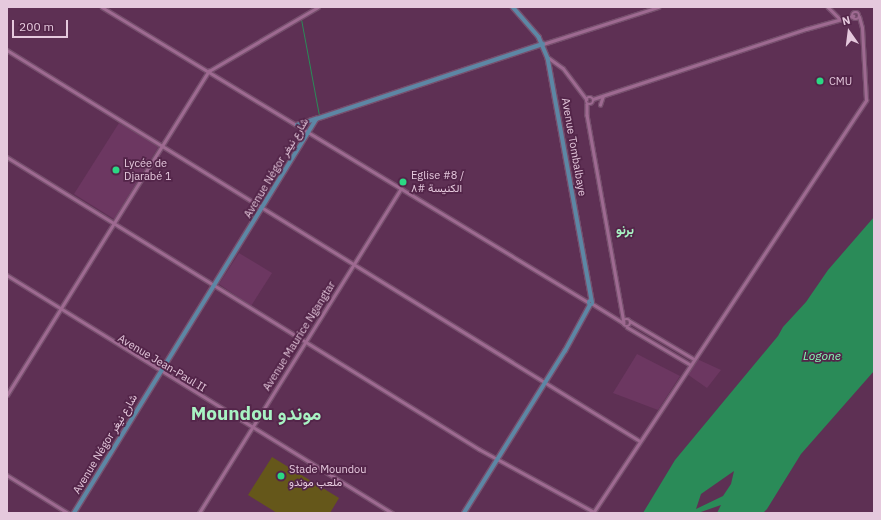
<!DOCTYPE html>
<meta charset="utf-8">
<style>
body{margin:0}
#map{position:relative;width:881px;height:520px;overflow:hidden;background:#5e3054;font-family:"IBM Plex Sans",Vazirmatn,sans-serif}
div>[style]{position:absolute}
.built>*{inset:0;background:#6c3761}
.green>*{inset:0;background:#65571a}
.water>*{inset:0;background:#2a8b58}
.stream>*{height:1px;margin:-0.5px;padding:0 0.5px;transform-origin:0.5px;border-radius:0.5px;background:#2a8b58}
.roads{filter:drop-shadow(1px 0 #764f6d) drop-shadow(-1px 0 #764f6d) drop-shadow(0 1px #764f6d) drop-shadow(0 -1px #764f6d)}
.minor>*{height:2.5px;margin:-1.25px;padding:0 1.25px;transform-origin:1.25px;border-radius:1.25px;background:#9e6a91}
.minor>.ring{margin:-1.25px;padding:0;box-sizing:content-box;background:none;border:2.5px solid #9e6a91;border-radius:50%}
.major>*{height:3.5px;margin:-1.75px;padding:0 1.75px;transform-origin:1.75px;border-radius:1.75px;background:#5d87a5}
.major>.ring{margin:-1.75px;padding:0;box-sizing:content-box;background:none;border:3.5px solid #5d87a5;border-radius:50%}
.dots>*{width:11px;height:11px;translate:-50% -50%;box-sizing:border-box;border:2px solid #532549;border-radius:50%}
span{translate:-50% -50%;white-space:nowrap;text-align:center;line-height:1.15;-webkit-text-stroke:3.5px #532549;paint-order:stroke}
.poi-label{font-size:11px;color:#e5c9dd}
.left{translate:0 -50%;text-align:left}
.street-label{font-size:11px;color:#e5c9dd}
.water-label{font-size:12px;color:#87fbb5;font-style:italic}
.quarter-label{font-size:13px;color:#a8f3c3;font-weight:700}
.town-label{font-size:19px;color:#a8f3c3;font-weight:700}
.frame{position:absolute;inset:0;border:8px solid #e5c9dd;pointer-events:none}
.north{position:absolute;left:829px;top:12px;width:40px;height:40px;-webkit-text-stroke:3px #532549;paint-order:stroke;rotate:346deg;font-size:11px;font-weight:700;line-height:16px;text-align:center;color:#e5c9dd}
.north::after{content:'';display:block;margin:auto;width:14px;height:18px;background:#e5c9dd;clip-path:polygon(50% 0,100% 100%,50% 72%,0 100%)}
.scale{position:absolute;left:12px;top:20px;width:56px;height:18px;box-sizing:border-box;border:2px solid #e5c9dd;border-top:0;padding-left:5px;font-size:12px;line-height:14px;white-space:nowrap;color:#e5c9dd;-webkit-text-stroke:3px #532549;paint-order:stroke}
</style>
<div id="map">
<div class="built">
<i style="clip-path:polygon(119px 123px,159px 146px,114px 219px,74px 194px)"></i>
<i style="clip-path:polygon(239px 253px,272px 273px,251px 306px,219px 284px)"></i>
<i style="clip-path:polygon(637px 354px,680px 376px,658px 410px,613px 393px)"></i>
<i style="clip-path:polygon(697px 359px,721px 370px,707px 388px,687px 374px)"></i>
</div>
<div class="green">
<i style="clip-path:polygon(272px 457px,339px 498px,330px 513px,277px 513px,248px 495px)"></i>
</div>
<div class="water">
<i style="clip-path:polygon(evenodd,874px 217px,874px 371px,801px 454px,767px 509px,763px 513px,717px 513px,721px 505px,698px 513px,643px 513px,675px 460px,778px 336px,783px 327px,806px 302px,828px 270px,874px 217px,734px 471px,731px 484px,723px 496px,696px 509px,701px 494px,734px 471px)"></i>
</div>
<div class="stream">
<i style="left:301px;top:19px;width:98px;rotate:79.4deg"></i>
</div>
<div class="roads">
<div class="minor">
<i style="left:102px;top:7px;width:569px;rotate:31.26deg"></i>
<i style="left:828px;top:7px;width:17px;rotate:45deg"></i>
<i class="ring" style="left:852.5px;top:12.5px;width:4.5px;height:4.5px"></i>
<i style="left:543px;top:44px;width:121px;rotate:-17.8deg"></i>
<i style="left:7px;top:50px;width:744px;rotate:31.7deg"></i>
<i style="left:549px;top:58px;width:17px;rotate:36deg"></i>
<i style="left:563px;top:68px;width:39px;rotate:53deg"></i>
<i class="ring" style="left:586px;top:97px;width:5.5px;height:5.5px"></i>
<i style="left:593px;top:99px;width:224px;rotate:-18.2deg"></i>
<i style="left:806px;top:29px;width:49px;rotate:-15.5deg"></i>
<i style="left:587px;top:104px;width:11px;rotate:90deg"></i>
<i style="left:587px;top:115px;width:210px;rotate:79.9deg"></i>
<i style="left:600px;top:105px;width:9px;rotate:-72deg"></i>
<i style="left:7px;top:157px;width:555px;rotate:31.74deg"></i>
<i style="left:479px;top:449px;width:131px;rotate:28.7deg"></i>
<i style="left:7px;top:275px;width:453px;rotate:31.7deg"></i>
<i style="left:593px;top:304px;width:36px;rotate:32deg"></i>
<i class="ring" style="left:623.5px;top:319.5px;width:4.5px;height:4.5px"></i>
<i style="left:630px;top:321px;width:74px;rotate:30.7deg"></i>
<i style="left:627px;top:327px;width:74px;rotate:30.7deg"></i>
<i style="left:7px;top:395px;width:382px;rotate:-58.1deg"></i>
<i style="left:209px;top:71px;width:126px;rotate:-30.4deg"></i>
<i style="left:7px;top:475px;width:72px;rotate:31.9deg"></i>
<i style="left:199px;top:513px;width:383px;rotate:-58.1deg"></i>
<i style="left:593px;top:513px;width:495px;rotate:-56.5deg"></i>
<i style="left:866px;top:100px;width:72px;rotate:-93.2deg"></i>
<i style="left:862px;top:28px;width:11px;rotate:-105deg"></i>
</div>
<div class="major">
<i style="left:513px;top:7px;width:40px;rotate:49deg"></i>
<i style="left:539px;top:37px;width:23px;rotate:67deg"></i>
<i style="left:548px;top:58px;width:246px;rotate:79.7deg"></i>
<i style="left:297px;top:125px;width:20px;rotate:-18deg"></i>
<i class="ring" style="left:588.5px;top:300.5px;width:1.5px;height:1.5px"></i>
<i style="left:74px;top:513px;width:462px;rotate:-58.4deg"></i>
<i style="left:316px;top:119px;width:239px;rotate:-18.3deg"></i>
<i style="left:464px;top:513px;width:191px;rotate:-58.1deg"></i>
<i style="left:565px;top:351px;width:52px;rotate:-61.5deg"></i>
</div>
</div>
<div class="dots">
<i style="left:820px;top:81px;background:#2bd884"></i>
<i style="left:116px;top:170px;background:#2bd884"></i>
<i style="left:403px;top:182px;background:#2bd884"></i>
<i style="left:281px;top:476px;background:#2bd884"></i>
</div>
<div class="poi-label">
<span class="left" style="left:829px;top:81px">CMU</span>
<span class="left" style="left:124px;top:170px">Lycée de<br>Djarabé 1</span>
<span class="left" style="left:411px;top:182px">Eglise #8 /<br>الكنيسة #٨</span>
<span class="left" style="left:289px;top:476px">Stade Moundou<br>ملعب موندو</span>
</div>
<div class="street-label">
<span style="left:574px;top:147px;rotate:80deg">Avenue Tombalbaye</span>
<span style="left:276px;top:168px;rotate:-59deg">Avenue Négor شارع نيغر</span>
<span style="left:299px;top:336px;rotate:-58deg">Avenue Maurice Ngangtar</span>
<span style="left:162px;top:363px;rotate:31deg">Avenue Jean-Paul II</span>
<span style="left:105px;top:444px;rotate:-59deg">Avenue Négor شارع نيغر</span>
</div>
<div class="water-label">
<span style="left:822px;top:356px">Logone</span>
</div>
<div class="quarter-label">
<span style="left:625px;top:230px">برنو</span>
</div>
<div class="town-label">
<span style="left:256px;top:414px">Moundou موندو</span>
</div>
<div class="frame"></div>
<div class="north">N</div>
<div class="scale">200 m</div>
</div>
